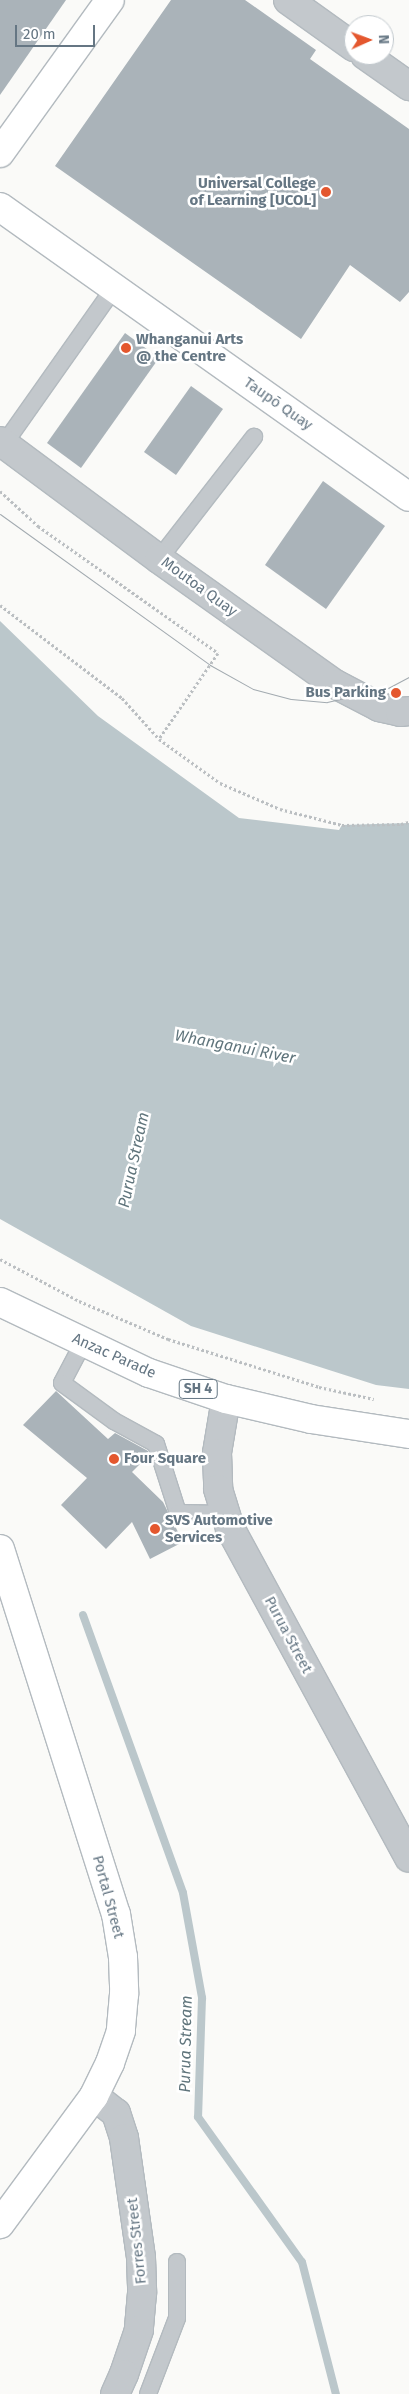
<!DOCTYPE html>
<meta charset="utf-8">
<style>
body{margin:0}
#map{position:relative;width:409px;height:2394px;overflow:hidden;background:#fafaf8;font-family:"Fira Sans",sans-serif}
div>[style]{position:absolute}
.water>*{inset:0;background:#bbc7cb}
.stream>*{height:8px;margin:-4px;padding:0 4px;transform-origin:4px;border-radius:4px;background:#bbc7cb}
.building>*{inset:0;background:#aab3b9}
.path>*{height:3px;margin-top:-1.5px;transform-origin:0;background:repeating-linear-gradient(90deg,#bbbfc2 0 2.5px,transparent 0 5px)}
.roads{filter:drop-shadow(1px 0 #b3babf) drop-shadow(-1px 0 #b3babf) drop-shadow(0 1px #b3babf) drop-shadow(0 -1px #b3babf)}
.lane>*{height:16px;margin:-8px;padding:0 8px;transform-origin:8px;border-radius:8px;background:#c3c8cc}
.street>*{height:28px;margin:-14px;padding:0 14px;transform-origin:14px;border-radius:14px;background:#c3c8cc}
.secondary>*{height:28px;margin:-14px;padding:0 14px;transform-origin:14px;border-radius:14px;background:#fff}
.primary>*{height:28px;margin:-14px;padding:0 14px;transform-origin:14px;border-radius:14px;background:#fff}
.tram>*{height:1px;margin:-0.5px;padding:0 0.5px;transform-origin:0.5px;border-radius:0.5px;background:#a2aab0}
.dots>*{width:14px;height:14px;translate:-50% -50%;box-sizing:border-box;border:2px solid #fff;border-radius:50%}
span{translate:-50% -50%;white-space:nowrap;text-align:center;line-height:1.15;-webkit-text-stroke:5px #fff;paint-order:stroke}
.shield-label span{padding:1px 4px;background:#fff;border:1px solid;border-radius:4px;-webkit-text-stroke-width:0}
.shield-label{font-size:14px;color:#657683;font-weight:700}
.poi-label{font-size:15px;color:#657683;font-weight:700}
.right{translate:-100% -50%;text-align:right}
.left{translate:0 -50%;text-align:left}
.street-label{font-size:15px;color:#657683}
.water-label{font-size:16px;color:#60757c;font-style:italic}
.north{position:absolute;left:344px;top:15px;width:50px;height:50px;box-sizing:border-box;background:#fff;border:1px solid #c1c8cd;border-radius:50%;rotate:88deg;font-size:14px;font-weight:700;line-height:20px;text-align:center;color:#657683}
.north::after{content:'';display:block;margin:auto;width:18px;height:22px;background:#e4572e;clip-path:polygon(50% 0,100% 100%,50% 72%,0 100%)}
.scale{position:absolute;left:15px;top:25px;width:80px;height:22px;box-sizing:border-box;border:2px solid #657683;border-top:0;padding-left:6px;font-size:15px;line-height:18px;white-space:nowrap;color:#657683;-webkit-text-stroke:4px #fff;paint-order:stroke}
</style>
<div id="map">
<div class="water">
<i style="clip-path:polygon(0 621px,98px 716px,239px 818px,339px 830px,342px 825px,409px 823px,409px 1389px,376px 1385px,191px 1326px,0 1219px)"></i>
</div>
<div class="stream">
<i style="left:83px;top:1615px;width:295px;rotate:70.2deg"></i>
<i style="left:183px;top:1893px;width:107px;rotate:79.7deg"></i>
<i style="left:202px;top:1998px;width:119px;rotate:91.9deg"></i>
<i style="left:198px;top:2117px;width:178px;rotate:54.4deg"></i>
<i style="left:302px;top:2262px;width:136px;rotate:75.6deg"></i>
</div>
<div class="building">
<i style="clip-path:polygon(0 0,66px 0,0 95px)"></i>
<i style="clip-path:polygon(171px 0,245px 0,316px 50px,310px 59px,409px 129px,409px 292px,400px 302px,350px 265px,301px 339px,55px 166px)"></i>
<i style="clip-path:polygon(125px 333px,159px 358px,81px 468px,47px 443px)"></i>
<i style="clip-path:polygon(191px 386px,223px 409px,176px 475px,144px 452px)"></i>
<i style="clip-path:polygon(323px 481px,385px 526px,326px 609px,265px 565px)"></i>
<i style="clip-path:polygon(56px 1391px,108px 1439px,115px 1433px,148px 1451px,149px 1455px,132px 1472px,163px 1502px,183px 1542px,150px 1559px,132px 1522px,106px 1549px,61px 1505px,87px 1478px,23px 1425px)"></i>
</div>
<div class="path">
<i style="left:0;top:491px;width:52px;rotate:42.6deg"></i>
<i style="left:38px;top:526px;width:220px;rotate:35.2deg"></i>
<i style="left:218px;top:653px;width:104px;rotate:124.5deg"></i>
<i style="left:0;top:605px;width:153px;rotate:37.3deg"></i>
<i style="left:122px;top:698px;width:55px;rotate:47.9deg"></i>
<i style="left:159px;top:739px;width:75px;rotate:35.8deg"></i>
<i style="left:220px;top:783px;width:65px;rotate:23.4deg"></i>
<i style="left:280px;top:809px;width:64px;rotate:14.5deg"></i>
<i style="left:342px;top:825px;width:59px;rotate:-1deg"></i>
<i style="left:401px;top:824px;width:8px;rotate:-14deg"></i>
<i style="left:0;top:1259px;width:89px;rotate:28deg"></i>
<i style="left:79px;top:1301px;width:97px;rotate:23.1deg"></i>
<i style="left:168px;top:1339px;width:158px;rotate:17.6deg"></i>
<i style="left:319px;top:1387px;width:56px;rotate:12.3deg"></i>
</div>
<div class="roads">
<div class="lane">
<i style="left:4px;top:444px;width:191px;rotate:-54.8deg"></i>
<i style="left:159px;top:559px;width:155px;rotate:-52.1deg"></i>
<i style="left:83px;top:1343px;width:45px;rotate:117.7deg"></i>
<i style="left:62px;top:1383px;width:64px;rotate:36.2deg"></i>
<i style="left:114px;top:1421px;width:48px;rotate:28.7deg"></i>
<i style="left:156px;top:1444px;width:72px;rotate:72.3deg"></i>
<i style="left:178px;top:1513px;width:48px;rotate:1.2deg"></i>
<i style="left:148px;top:2394px;width:81px;rotate:-69.1deg"></i>
<i style="left:177px;top:2318px;width:56px;rotate:-90deg"></i>
</div>
<div class="street">
<i style="left:288px;top:0;width:81px;rotate:35.5deg"></i>
<i style="left:365px;top:55px;width:54px;rotate:35.2deg"></i>
<i style="left:0;top:441px;width:198px;rotate:36.6deg"></i>
<i style="left:159px;top:559px;width:216px;rotate:35.4deg"></i>
<i style="left:335px;top:684px;width:50px;rotate:27.6deg"></i>
<i style="left:379px;top:707px;width:22px;rotate:13deg"></i>
<i style="left:400px;top:712px;width:9px;rotate:-6deg"></i>
<i style="left:226px;top:1399px;width:55px;rotate:99.5deg"></i>
<i style="left:217px;top:1453px;width:36px;rotate:88deg"></i>
<i style="left:218px;top:1489px;width:41px;rotate:72.9deg"></i>
<i style="left:230px;top:1528px;width:375px;rotate:61.5deg"></i>
<i style="left:94px;top:2096px;width:28px;rotate:38deg"></i>
<i style="left:116px;top:2113px;width:26px;rotate:72deg"></i>
<i style="left:124px;top:2138px;width:121px;rotate:81.9deg"></i>
<i style="left:141px;top:2258px;width:35px;rotate:88deg"></i>
<i style="left:142px;top:2293px;width:37px;rotate:95deg"></i>
<i style="left:139px;top:2330px;width:46px;rotate:108.8deg"></i>
<i style="left:124px;top:2374px;width:22px;rotate:114deg"></i>
</div>
<div class="secondary">
<i style="left:0;top:153px;width:188px;rotate:-54.3deg"></i>
<i style="left:0;top:207px;width:501px;rotate:35.34deg"></i>
<i style="left:0;top:1549px;width:383px;rotate:72.4deg"></i>
<i style="left:116px;top:1914px;width:44px;rotate:80.8deg"></i>
<i style="left:123px;top:1957px;width:37px;rotate:88deg"></i>
<i style="left:124px;top:1994px;width:37px;rotate:95deg"></i>
<i style="left:121px;top:2031px;width:34px;rotate:109deg"></i>
<i style="left:110px;top:2063px;width:37px;rotate:116deg"></i>
<i style="left:94px;top:2096px;width:159px;rotate:126.3deg"></i>
</div>
<div class="primary">
<i style="left:0;top:1302px;width:165px;rotate:25.5deg"></i>
<i style="left:149px;top:1373px;width:81px;rotate:18.7deg"></i>
<i style="left:226px;top:1399px;width:87px;rotate:13.2deg"></i>
<i style="left:311px;top:1419px;width:99px;rotate:8.7deg"></i>
</div>
</div>
<div class="tram">
<i style="left:0;top:514px;width:259px;rotate:35.7deg"></i>
<i style="left:210px;top:665px;width:49px;rotate:29.2deg"></i>
<i style="left:253px;top:689px;width:39px;rotate:15deg"></i>
<i style="left:291px;top:699px;width:36px;rotate:5deg"></i>
<i style="left:327px;top:702px;width:63px;rotate:-12.9deg"></i>
<i style="left:388px;top:688px;width:24px;rotate:-28deg"></i>
</div>
<div class="dots">
<i style="left:326px;top:192px;background:#e4572e"></i>
<i style="left:126px;top:348px;background:#e4572e"></i>
<i style="left:396px;top:693px;background:#e4572e"></i>
<i style="left:114px;top:1459px;background:#e4572e"></i>
<i style="left:155px;top:1529px;background:#e4572e"></i>
</div>
<div class="shield-label">
<span style="left:198px;top:1389px">SH 4</span>
</div>
<div class="poi-label">
<span class="right" style="left:316px;top:192px">Universal College<br>of Learning [UCOL]</span>
<span class="left" style="left:136px;top:348px">Whanganui Arts<br>@ the Centre</span>
<span class="right" style="left:386px;top:693px">Bus Parking</span>
<span class="left" style="left:124px;top:1459px">Four Square</span>
<span class="left" style="left:165px;top:1529px">SVS Automotive<br>Services</span>
</div>
<div class="street-label">
<span style="left:278px;top:404px;rotate:35deg">Taupō Quay</span>
<span style="left:199px;top:587px;rotate:36deg">Moutoa Quay</span>
<span style="left:114px;top:1356px;rotate:24deg">Anzac Parade</span>
<span style="left:288px;top:1635px;rotate:62deg">Purua Street</span>
<span style="left:108px;top:1897px;rotate:75deg">Portal Street</span>
<span style="left:137px;top:2241px;rotate:-96deg">Forres Street</span>
</div>
<div class="water-label">
<span style="left:235px;top:1047px;rotate:11deg">Whanganui River</span>
<span style="left:134px;top:1160px;rotate:-78deg">Purua Stream</span>
<span style="left:186px;top:2044px;rotate:-89deg">Purua Stream</span>
</div>
<div class="north">N</div>
<div class="scale">20 m</div>
</div>
